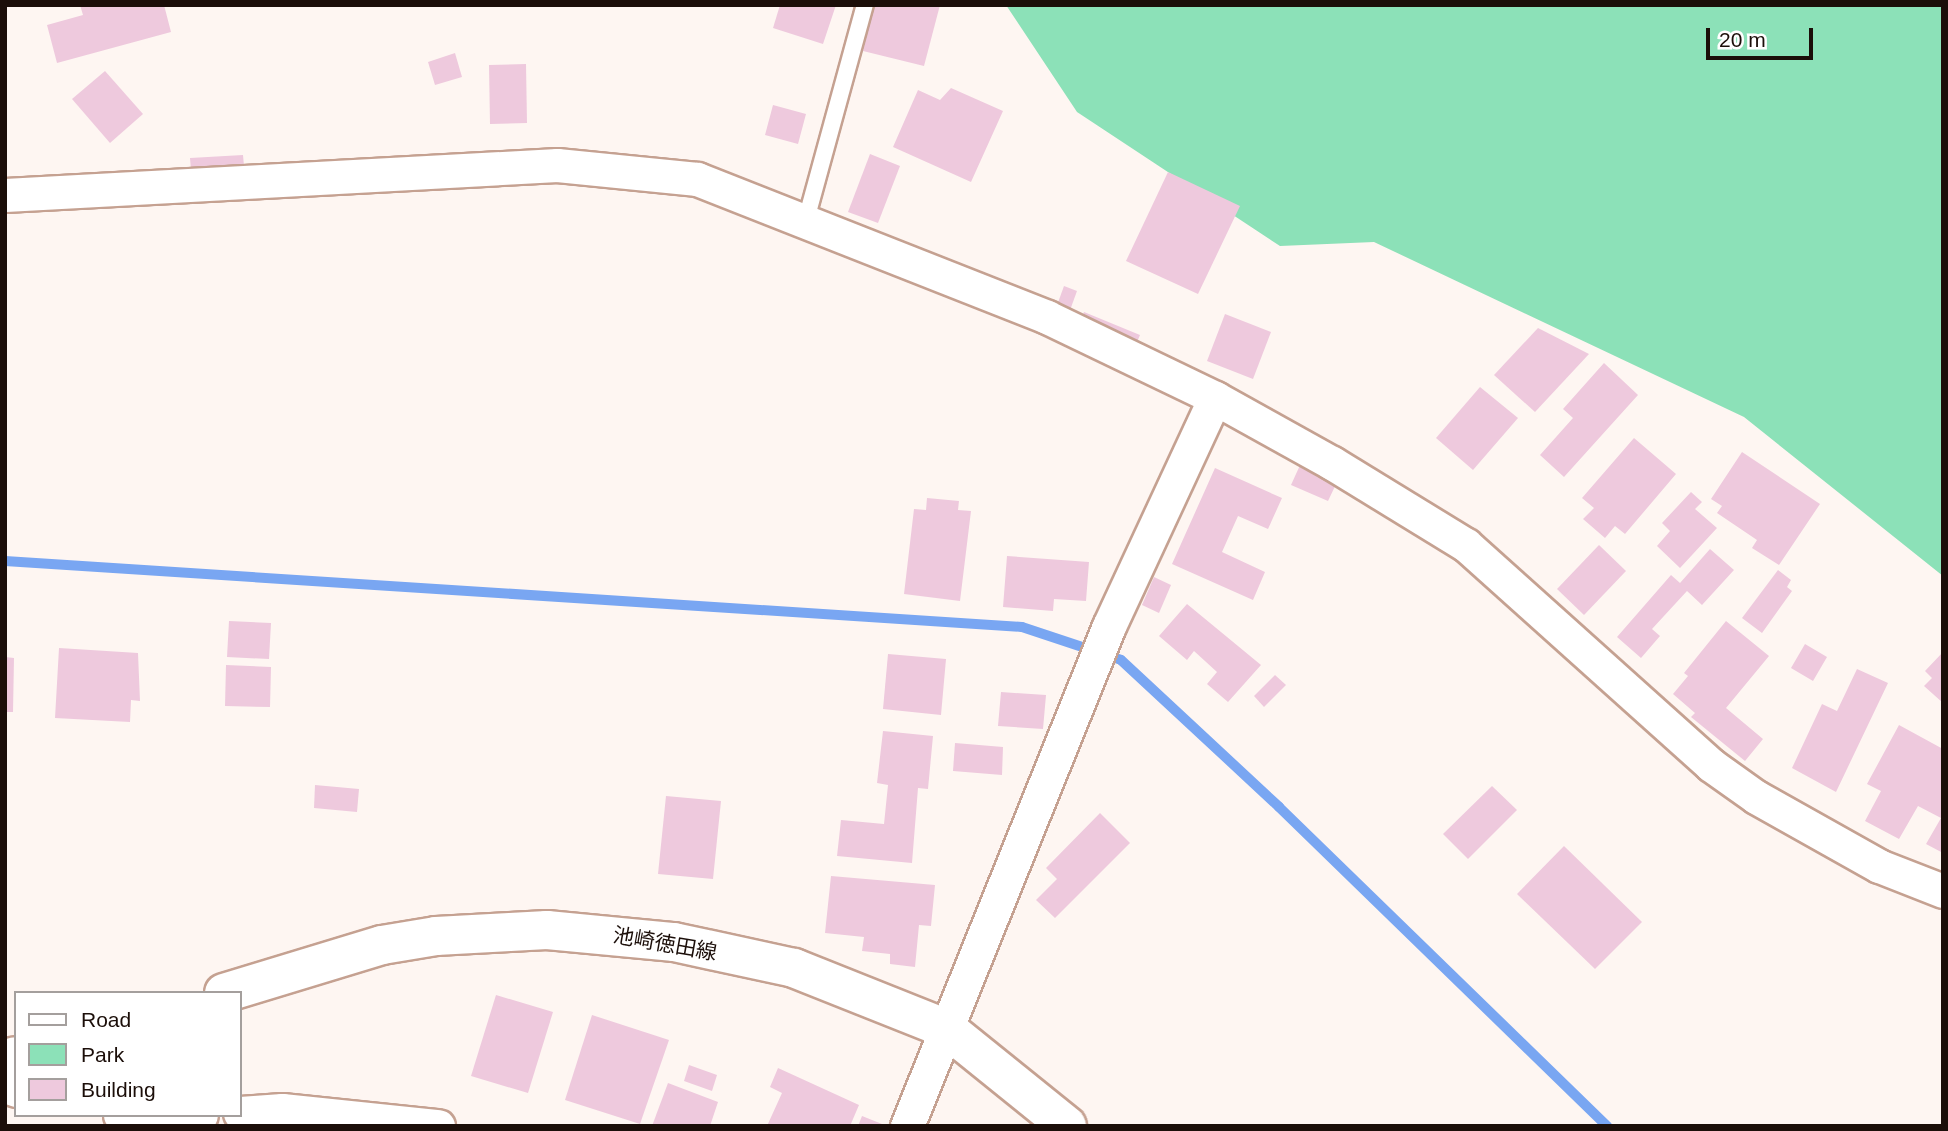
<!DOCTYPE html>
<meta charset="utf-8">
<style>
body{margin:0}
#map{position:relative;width:1948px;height:1131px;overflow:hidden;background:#fef6f2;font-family:Arial,"Noto Sans JP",sans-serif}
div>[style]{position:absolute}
.green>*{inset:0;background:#8ce1b8}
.stream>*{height:10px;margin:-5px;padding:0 5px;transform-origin:5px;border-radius:5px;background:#79a6f2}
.building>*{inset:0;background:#eec9dd}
.roads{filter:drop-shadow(2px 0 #c5a191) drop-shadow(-2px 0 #c5a191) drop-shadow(0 2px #c5a191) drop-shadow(0 -2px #c5a191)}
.service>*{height:16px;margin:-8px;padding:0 8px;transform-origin:8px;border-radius:8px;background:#fff}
.minor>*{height:33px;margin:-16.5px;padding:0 16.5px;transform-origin:16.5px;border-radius:16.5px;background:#fff}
.secondary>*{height:38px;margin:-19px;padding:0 19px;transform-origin:19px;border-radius:19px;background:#fff}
span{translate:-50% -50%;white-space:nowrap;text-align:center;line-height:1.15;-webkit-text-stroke:6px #fff;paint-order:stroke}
.street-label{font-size:21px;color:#1b0e09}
.frame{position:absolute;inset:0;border:7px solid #1b0e09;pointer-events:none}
.legend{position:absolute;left:14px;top:991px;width:228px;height:126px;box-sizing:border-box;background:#fff;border:2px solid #a49f9d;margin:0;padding:9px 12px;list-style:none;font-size:21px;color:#1b0e09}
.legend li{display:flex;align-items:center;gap:14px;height:35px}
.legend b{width:35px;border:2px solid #a49f9d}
.scale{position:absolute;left:1706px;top:28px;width:107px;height:32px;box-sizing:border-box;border:4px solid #1b0e09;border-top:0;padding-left:9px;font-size:21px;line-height:24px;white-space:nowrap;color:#1b0e09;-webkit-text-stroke:5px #fff;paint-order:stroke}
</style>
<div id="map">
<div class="green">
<i style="clip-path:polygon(1006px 5px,1943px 5px,1943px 576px,1744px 417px,1374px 242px,1280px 246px,1077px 112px)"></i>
</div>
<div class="stream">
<i style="left:5px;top:561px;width:1019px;rotate:3.71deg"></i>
<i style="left:1022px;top:627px;width:104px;rotate:18.4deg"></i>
<i style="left:1121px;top:660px;width:216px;rotate:42.9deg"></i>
<i style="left:1279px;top:807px;width:458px;rotate:44.2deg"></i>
</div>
<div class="building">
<i style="clip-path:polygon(80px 5px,164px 5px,171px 32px,57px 63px,47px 25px,83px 15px)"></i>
<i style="clip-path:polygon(780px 5px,836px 5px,823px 44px,773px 28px)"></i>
<i style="clip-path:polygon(874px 5px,940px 5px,924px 66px,863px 51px)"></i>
<i style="clip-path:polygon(455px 53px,462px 77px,435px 85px,428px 62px)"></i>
<i style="clip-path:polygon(526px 64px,527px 123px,490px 124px,489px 65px)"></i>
<i style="clip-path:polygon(105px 71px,143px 114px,110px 143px,72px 99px)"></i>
<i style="clip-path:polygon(951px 88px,1003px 111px,971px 182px,893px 147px,918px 90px,940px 100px)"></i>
<i style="clip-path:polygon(773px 105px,806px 114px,798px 144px,765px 135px)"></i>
<i style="clip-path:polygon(870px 154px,900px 166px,878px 223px,848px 212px)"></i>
<i style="clip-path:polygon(243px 155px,244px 166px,191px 170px,190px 158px)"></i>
<i style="clip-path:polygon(1168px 172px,1240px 206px,1198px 294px,1126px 261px)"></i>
<i style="clip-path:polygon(1064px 286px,1077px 291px,1069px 313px,1056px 308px)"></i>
<i style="clip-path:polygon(1084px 312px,1140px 335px,1135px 347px,1079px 325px)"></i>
<i style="clip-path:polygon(1225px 314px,1271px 332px,1253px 379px,1207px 361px)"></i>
<i style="clip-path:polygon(1538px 328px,1589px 354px,1535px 412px,1494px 375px)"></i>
<i style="clip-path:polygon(1604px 363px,1638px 395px,1564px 477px,1540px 455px,1573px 418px,1563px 409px)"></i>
<i style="clip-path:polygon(1480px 387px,1518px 418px,1473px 470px,1436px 438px)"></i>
<i style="clip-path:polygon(1634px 438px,1676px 474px,1625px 534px,1615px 526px,1605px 538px,1583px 519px,1594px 508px,1582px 498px)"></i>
<i style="clip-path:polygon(1742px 452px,1820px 504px,1779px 565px,1752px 548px,1757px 540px,1717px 513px,1722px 506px,1711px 499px)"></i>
<i style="clip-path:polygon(1301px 463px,1338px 480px,1328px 501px,1291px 485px)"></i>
<i style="clip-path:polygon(1215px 468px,1282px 498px,1268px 529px,1238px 516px,1222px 552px,1265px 572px,1253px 600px,1172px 564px)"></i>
<i style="clip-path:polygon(1691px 492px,1702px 502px,1695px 509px,1717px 528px,1680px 568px,1657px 546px,1670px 531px,1662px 523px)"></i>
<i style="clip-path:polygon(927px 498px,959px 501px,958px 510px,971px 511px,960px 601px,904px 594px,914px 509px,926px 510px)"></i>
<i style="clip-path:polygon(1599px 545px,1626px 571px,1584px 615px,1557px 589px)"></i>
<i style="clip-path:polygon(1710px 549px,1734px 570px,1702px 605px,1687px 591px,1652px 629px,1660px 636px,1641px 658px,1617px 637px,1671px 575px,1680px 583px)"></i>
<i style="clip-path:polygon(1007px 556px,1089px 562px,1086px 601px,1054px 599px,1053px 611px,1003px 607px)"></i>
<i style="clip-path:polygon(1778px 570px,1791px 580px,1787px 587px,1792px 591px,1762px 633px,1742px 618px)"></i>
<i style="clip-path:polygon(1154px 577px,1171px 585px,1159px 613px,1142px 605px)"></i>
<i style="clip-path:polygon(1187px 604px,1261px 665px,1228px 702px,1207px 684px,1217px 672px,1194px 651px,1187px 660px,1159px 636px)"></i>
<i style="clip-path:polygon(229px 621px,271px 623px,269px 659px,227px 657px)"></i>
<i style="clip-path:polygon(1726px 621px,1769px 656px,1726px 708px,1763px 739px,1745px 761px,1691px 717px,1695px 713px,1673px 694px,1688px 676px,1684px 673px)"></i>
<i style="clip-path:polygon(1805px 644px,1827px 657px,1813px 681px,1791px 668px)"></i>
<i style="clip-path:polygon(59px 648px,138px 653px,140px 701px,131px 700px,130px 722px,55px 718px)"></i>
<i style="clip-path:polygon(1943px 652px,1943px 703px,1924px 686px,1932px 678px,1925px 671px)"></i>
<i style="clip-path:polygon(888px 654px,946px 659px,941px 715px,883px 709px)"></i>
<i style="clip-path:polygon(5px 657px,14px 658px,13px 712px,5px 712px)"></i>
<i style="clip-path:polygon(226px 665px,271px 667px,270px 707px,225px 706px)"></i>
<i style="clip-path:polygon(1857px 669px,1888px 683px,1836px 792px,1792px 768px,1822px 704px,1837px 711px)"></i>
<i style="clip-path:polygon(1275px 675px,1286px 685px,1264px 707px,1254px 696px)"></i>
<i style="clip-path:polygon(1001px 692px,1046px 695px,1043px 729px,998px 726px)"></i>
<i style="clip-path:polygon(1899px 725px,1943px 749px,1943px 853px,1926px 844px,1941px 818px,1918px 806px,1899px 839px,1865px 821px,1881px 791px,1867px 784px)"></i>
<i style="clip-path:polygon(883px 731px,933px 736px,928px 789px,918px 788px,912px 863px,837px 856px,841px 820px,884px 824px,888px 785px,877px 783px)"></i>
<i style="clip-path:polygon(955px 743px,1003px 747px,1002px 775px,953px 771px)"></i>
<i style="clip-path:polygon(315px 785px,359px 789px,357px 812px,314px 808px)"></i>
<i style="clip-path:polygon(1492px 786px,1517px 810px,1468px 859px,1443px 834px)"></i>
<i style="clip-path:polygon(666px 796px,721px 801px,713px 879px,658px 874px)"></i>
<i style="clip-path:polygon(1100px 813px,1130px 843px,1055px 918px,1036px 900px,1057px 879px,1046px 868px)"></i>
<i style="clip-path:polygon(1564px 846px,1642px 922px,1595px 969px,1517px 894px)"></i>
<i style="clip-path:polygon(831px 876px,935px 885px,931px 926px,919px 925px,915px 967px,890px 964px,890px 954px,862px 951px,864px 937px,825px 933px)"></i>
<i style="clip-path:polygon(496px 995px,553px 1012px,528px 1093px,471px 1076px)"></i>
<i style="clip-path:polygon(592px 1015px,669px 1040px,640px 1124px,565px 1100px)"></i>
<i style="clip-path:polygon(689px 1065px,717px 1075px,712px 1091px,684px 1081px)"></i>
<i style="clip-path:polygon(778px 1068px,859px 1105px,850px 1126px,767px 1126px,782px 1093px,770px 1087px)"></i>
<i style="clip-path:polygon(668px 1083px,718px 1102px,710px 1126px,652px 1126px)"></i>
<i style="clip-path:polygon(862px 1116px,887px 1126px,858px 1126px)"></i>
</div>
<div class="roads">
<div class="service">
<i style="left:806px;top:220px;width:223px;rotate:-74.7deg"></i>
</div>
<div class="minor">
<i style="left:5px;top:195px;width:553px;rotate:-3.11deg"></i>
<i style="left:557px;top:165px;width:141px;rotate:5.7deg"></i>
<i style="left:697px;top:179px;width:376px;rotate:21.5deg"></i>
<i style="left:1047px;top:317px;width:187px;rotate:25.7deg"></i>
<i style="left:1215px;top:398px;width:134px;rotate:29.1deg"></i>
<i style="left:1332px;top:463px;width:157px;rotate:31.5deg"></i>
<i style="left:1466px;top:545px;width:329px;rotate:41.9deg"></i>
<i style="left:1711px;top:765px;width:55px;rotate:35.4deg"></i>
<i style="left:1756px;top:797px;width:141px;rotate:29.3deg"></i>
<i style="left:1879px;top:866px;width:69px;rotate:21.3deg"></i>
<i style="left:5px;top:1086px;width:12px;rotate:20deg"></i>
<i style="left:240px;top:1113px;width:42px;rotate:-4.1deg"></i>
<i style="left:282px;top:1110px;width:157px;rotate:5.9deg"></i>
<i style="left:120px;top:1115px;width:24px;rotate:9deg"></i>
<i style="left:144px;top:1119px;width:57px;rotate:-4deg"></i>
<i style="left:907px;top:1126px;width:539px;rotate:-68deg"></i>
<i style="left:1109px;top:626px;width:251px;rotate:-65.1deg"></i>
</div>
<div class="secondary">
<i style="left:224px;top:993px;width:165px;rotate:-16.9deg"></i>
<i style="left:382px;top:945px;width:55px;rotate:-9.5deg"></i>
<i style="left:436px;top:936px;width:111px;rotate:-3.1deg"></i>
<i style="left:547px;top:930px;width:128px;rotate:5.4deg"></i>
<i style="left:674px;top:942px;width:123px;rotate:12.2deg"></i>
<i style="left:794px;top:968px;width:165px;rotate:21.7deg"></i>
<i style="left:947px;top:1029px;width:154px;rotate:38.9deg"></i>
<i style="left:5px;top:1059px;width:11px;rotate:-15deg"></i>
</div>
</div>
<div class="street-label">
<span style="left:665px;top:944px;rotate:10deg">池崎徳田線</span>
</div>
<div class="frame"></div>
<ul class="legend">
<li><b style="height:9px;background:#fff"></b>Road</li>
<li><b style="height:19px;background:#8ce1b8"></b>Park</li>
<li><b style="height:19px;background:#eec9dd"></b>Building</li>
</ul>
<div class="scale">20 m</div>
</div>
